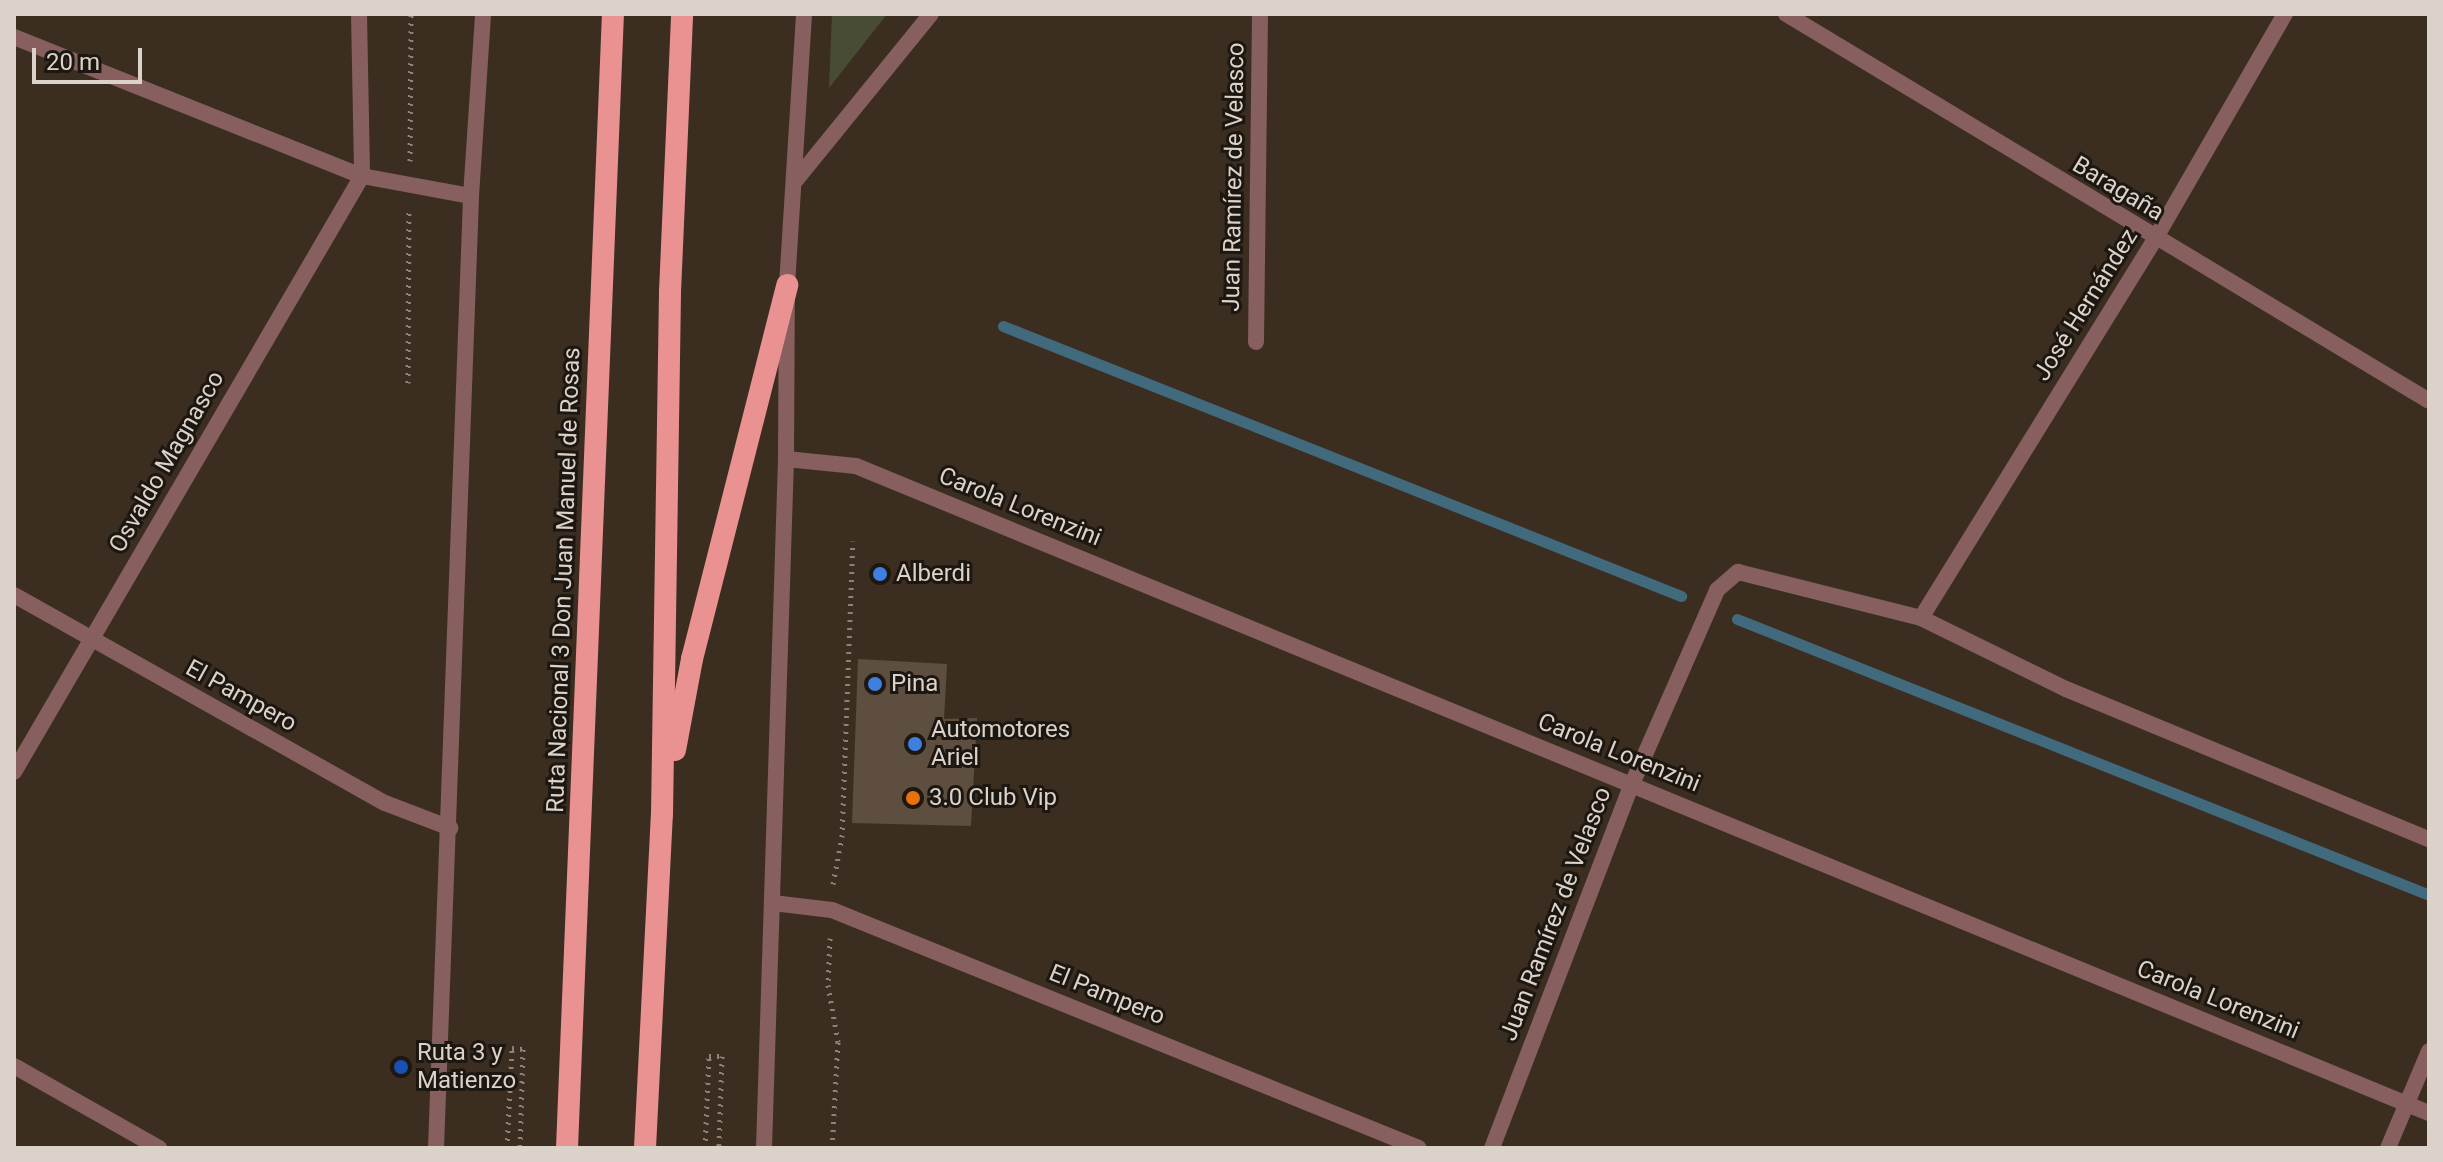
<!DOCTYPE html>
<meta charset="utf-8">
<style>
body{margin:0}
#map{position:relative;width:2443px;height:1162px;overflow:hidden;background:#3b2e20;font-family:Roboto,sans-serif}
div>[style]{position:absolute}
.green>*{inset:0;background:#494c35}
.stream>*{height:11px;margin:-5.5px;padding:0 5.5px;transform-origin:5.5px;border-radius:5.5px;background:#426a7d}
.building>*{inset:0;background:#5d4e40}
.path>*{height:5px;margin-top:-2.5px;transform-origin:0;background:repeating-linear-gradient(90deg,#8d8277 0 2px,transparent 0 8px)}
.minor>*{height:16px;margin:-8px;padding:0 8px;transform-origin:8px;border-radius:8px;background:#865f5e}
.tertiary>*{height:16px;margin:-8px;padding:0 8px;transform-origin:8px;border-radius:8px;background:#865f5e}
.trunk>*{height:22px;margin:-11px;padding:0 11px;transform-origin:11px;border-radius:11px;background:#ea9292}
.dots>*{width:22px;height:22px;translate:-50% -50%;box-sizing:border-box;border:4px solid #1d1711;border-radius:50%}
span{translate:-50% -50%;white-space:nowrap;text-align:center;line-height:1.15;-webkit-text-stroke:6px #1d1711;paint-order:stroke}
.street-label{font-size:24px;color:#dbd2ca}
.poi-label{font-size:24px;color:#dbd2ca}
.left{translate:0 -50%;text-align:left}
.frame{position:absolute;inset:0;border:16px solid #dbd2ca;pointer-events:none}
.scale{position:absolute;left:32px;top:48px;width:110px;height:36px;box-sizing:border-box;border:4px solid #dbd2ca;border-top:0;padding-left:10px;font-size:24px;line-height:28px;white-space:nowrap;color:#dbd2ca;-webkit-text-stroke:6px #1d1711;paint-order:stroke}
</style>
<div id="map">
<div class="green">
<i style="clip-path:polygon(832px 14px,887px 14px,829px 88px)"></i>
</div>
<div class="stream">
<i style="left:1003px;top:326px;width:730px;rotate:21.71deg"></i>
<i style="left:1737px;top:619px;width:745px;rotate:21.74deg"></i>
</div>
<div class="building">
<i style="clip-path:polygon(858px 659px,947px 664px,944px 719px,977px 718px,971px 826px,852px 823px)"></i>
</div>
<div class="path">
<i style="left:410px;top:161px;width:147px;rotate:-89.6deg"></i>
<i style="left:408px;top:383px;width:172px;rotate:-89.7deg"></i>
<i style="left:833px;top:884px;width:48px;rotate:-79.2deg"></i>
<i style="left:842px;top:837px;width:296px;rotate:-87.9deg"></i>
<i style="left:830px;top:938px;width:47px;rotate:92.4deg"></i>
<i style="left:828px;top:985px;width:58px;rotate:80deg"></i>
<i style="left:838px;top:1042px;width:106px;rotate:93.2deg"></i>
<i style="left:507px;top:1148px;width:100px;rotate:-87.1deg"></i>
<i style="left:512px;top:1048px;width:11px;rotate:5deg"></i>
<i style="left:523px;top:1049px;width:99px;rotate:91.7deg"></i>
<i style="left:705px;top:1148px;width:92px;rotate:-87.5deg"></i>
<i style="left:709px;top:1056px;width:13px"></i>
<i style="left:722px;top:1056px;width:92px;rotate:91.9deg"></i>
</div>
<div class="minor">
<i style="left:359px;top:14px;width:162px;rotate:88.9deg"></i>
<i style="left:1786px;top:14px;width:750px;rotate:31.04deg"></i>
<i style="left:14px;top:37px;width:375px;rotate:21.8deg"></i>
<i style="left:362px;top:176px;width:111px;rotate:10.4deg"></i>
<i style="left:1256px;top:342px;width:328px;rotate:-89.3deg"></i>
<i style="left:786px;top:459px;width:70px;rotate:5.7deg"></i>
<i style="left:856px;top:466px;width:1701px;rotate:22.36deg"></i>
<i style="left:14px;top:595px;width:425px;rotate:29.3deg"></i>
<i style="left:385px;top:803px;width:70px;rotate:21deg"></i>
<i style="left:1921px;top:618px;width:445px;rotate:-58.3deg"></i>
<i style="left:2155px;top:239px;width:260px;rotate:-60deg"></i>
<i style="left:14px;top:772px;width:690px;rotate:-59.72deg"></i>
<i style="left:773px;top:903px;width:59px;rotate:6.8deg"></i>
<i style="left:832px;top:910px;width:633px;rotate:22.07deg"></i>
<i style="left:1492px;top:1148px;width:390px;rotate:-69deg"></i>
<i style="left:1632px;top:784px;width:212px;rotate:-66.3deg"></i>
<i style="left:1717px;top:590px;width:28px;rotate:-41deg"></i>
<i style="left:1738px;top:572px;width:189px;rotate:14.1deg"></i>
<i style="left:1921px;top:618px;width:161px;rotate:26.1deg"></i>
<i style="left:2066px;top:689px;width:393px;rotate:22.5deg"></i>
<i style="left:2388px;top:1148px;width:105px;rotate:-67.1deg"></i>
</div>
<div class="tertiary">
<i style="left:796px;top:180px;width:214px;rotate:-50.9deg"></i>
<i style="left:14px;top:1066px;width:167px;rotate:29.5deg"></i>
<i style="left:436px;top:1148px;width:953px;rotate:-87.89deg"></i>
<i style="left:471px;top:196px;width:182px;rotate:-86.2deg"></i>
<i style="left:764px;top:1148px;width:689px;rotate:-88.17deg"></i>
<i style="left:786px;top:459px;width:174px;rotate:-89.7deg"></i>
<i style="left:787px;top:285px;width:272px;rotate:-86.4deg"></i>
</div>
<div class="trunk">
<i style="left:675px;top:750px;width:93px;rotate:-79.4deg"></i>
<i style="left:692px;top:659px;width:386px;rotate:-75.7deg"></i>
<i style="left:567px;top:1148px;width:1135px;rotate:-87.68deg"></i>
<i style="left:645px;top:1148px;width:334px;rotate:-87.1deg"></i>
<i style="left:662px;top:814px;width:522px;rotate:-89.12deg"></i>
<i style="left:670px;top:292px;width:278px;rotate:-87.5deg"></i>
</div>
<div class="dots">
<i style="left:880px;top:574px;background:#3f7fe0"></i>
<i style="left:875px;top:684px;background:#3f7fe0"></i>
<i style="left:915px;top:744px;background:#3f7fe0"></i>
<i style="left:913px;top:798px;background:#e8710a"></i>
<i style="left:401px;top:1067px;background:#1a4fb4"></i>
</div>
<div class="street-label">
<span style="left:1234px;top:177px;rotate:-89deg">Juan Ramírez de Velasco</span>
<span style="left:2118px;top:189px;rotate:31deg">Baragaña</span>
<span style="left:2086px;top:305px;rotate:-58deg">José Hernández</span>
<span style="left:167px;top:462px;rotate:-60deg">Osvaldo Magnasco</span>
<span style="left:1020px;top:507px;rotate:22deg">Carola Lorenzini</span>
<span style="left:564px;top:580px;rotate:-88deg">Ruta Nacional 3 Don Juan Manuel de Rosas</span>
<span style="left:241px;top:696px;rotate:29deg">El Pampero</span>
<span style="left:1619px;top:753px;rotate:22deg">Carola Lorenzini</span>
<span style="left:1556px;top:914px;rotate:-69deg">Juan Ramírez de Velasco</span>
<span style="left:1107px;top:995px;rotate:22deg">El Pampero</span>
<span style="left:2218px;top:1000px;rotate:22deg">Carola Lorenzini</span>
</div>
<div class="poi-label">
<span class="left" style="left:896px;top:574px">Alberdi</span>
<span class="left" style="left:891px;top:684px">Pina</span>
<span class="left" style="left:931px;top:744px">Automotores<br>Ariel</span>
<span class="left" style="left:929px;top:798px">3.0 Club Vip</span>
<span class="left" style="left:417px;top:1067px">Ruta 3 y<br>Matienzo</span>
</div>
<div class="frame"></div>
<div class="scale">20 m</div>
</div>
